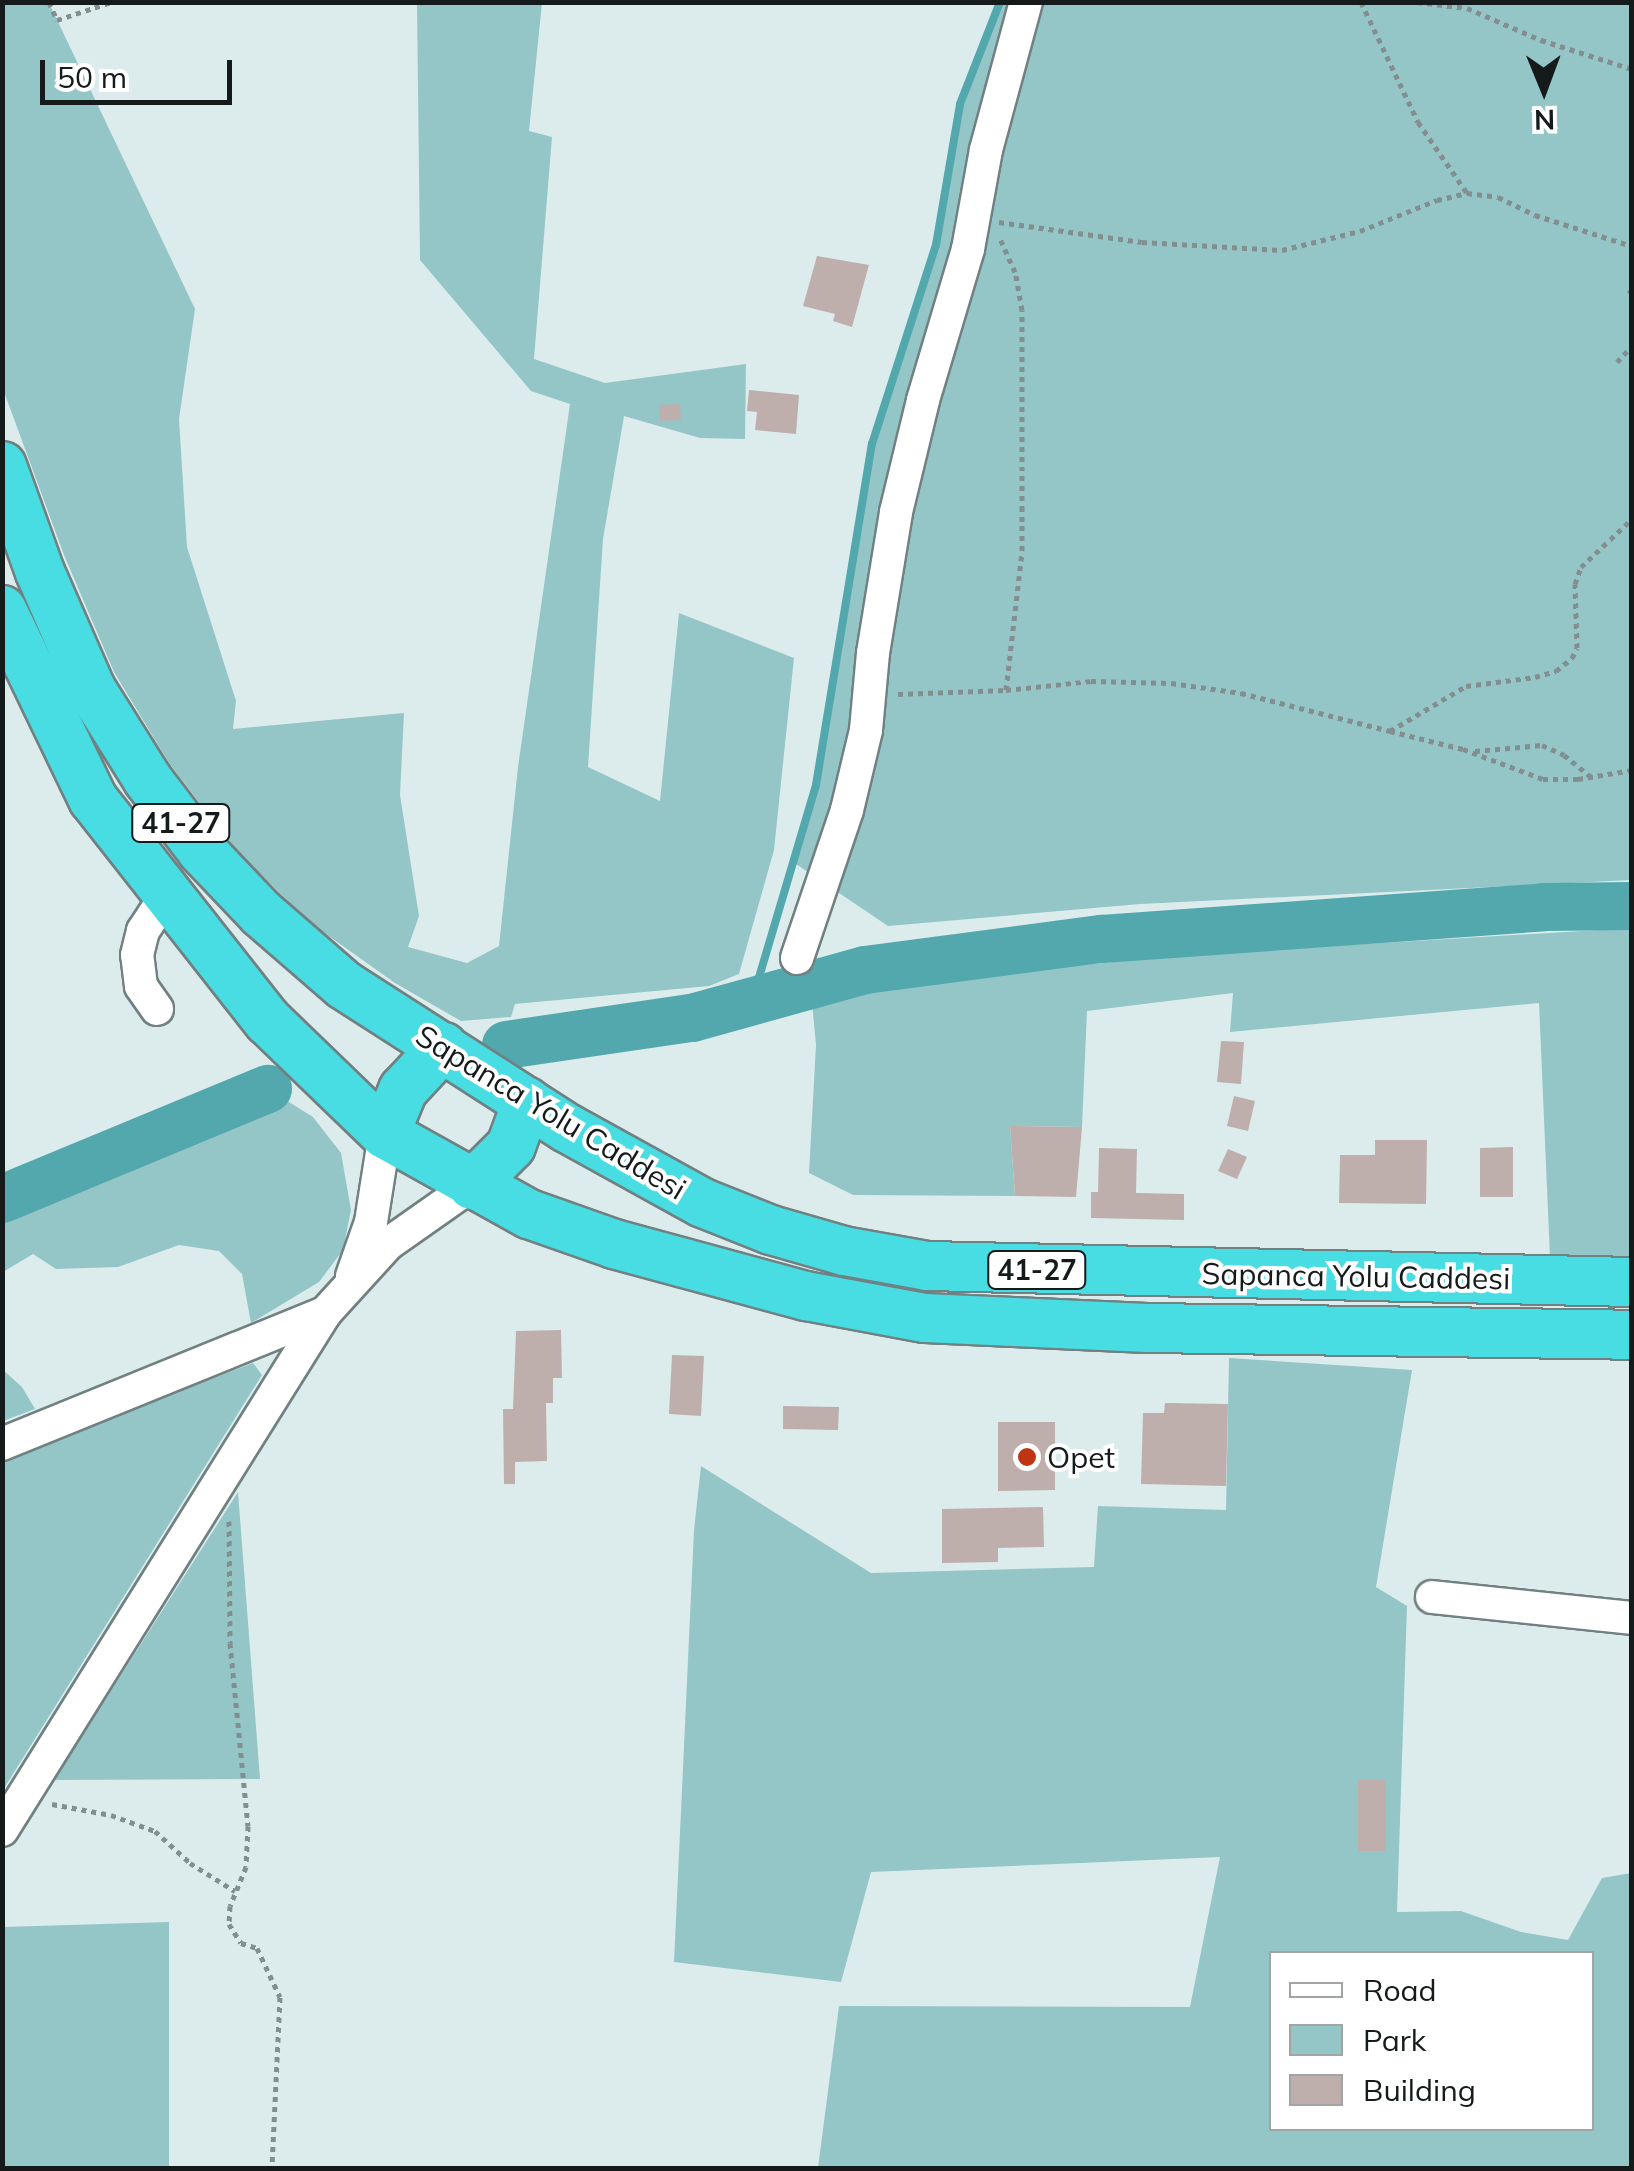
<!DOCTYPE html>
<style>
body{margin:0}
#map{position:relative;width:1634px;height:2171px;overflow:hidden;background:#dceced;font-family:Mulish,sans-serif}
div>[style]{position:absolute}
.green>*{inset:0;background:#94c6c8}
.stream>*{height:8px;margin:-4px;padding:0 4px;transform-origin:4px;border-radius:4px;background:#52a8ac}
.river>*{height:48px;margin:-24px;padding:0 24px;transform-origin:24px;border-radius:24px;background:#52a8ac}
.building>*{inset:0;background:#beafac}
.path>*{height:5px;margin-top:-2.5px;transform-origin:0;background:repeating-linear-gradient(90deg,#838e8f 0 5px,transparent 0 10px)}
.roads{filter:drop-shadow(2px 0 #718081) drop-shadow(-2px 0 #718081) drop-shadow(0 2px #718081) drop-shadow(0 -2px #718081)}
.minor>*{height:32px;margin:-16px;padding:0 16px;transform-origin:16px;border-radius:16px;background:#fff}
.highway>*{height:48px;margin:-24px;padding:0 24px;transform-origin:24px;border-radius:24px;background:#48dde3}
.dots>*{width:28px;height:28px;translate:-50% -50%;box-sizing:border-box;border:5px solid #fff;border-radius:50%}
span{translate:-50% -50%;white-space:nowrap;text-align:center;line-height:1.15;-webkit-text-stroke:8px #fff;paint-order:stroke}
.shield-label span{padding:2px 8px;background:#fff;border:2px solid;border-radius:8px;-webkit-text-stroke-width:0}
.shield-label{font-size:28px;color:#151b1b;font-weight:700}
.street-label{font-size:30px;color:#151b1b}
.poi-label{font-size:30px;color:#151b1b}
.left{translate:0 -50%;text-align:left}
.frame{position:absolute;inset:0;border:5px solid #151b1b;pointer-events:none}
.legend{position:absolute;left:1269px;top:1951px;width:325px;height:180px;box-sizing:border-box;background:#fff;border:2px solid #a1a4a4;margin:0;padding:12px 18px;list-style:none;font-size:30px;color:#151b1b}
.legend li{display:flex;align-items:center;gap:20px;height:50px}
.legend b{width:50px;border:2px solid #a1a4a4}
.north{position:absolute;left:1494px;top:40px;width:100px;height:100px;-webkit-text-stroke:8px #fff;paint-order:stroke;rotate:179deg;font-size:28px;font-weight:700;line-height:40px;text-align:center;color:#151b1b}
.north::after{content:'';display:block;margin:auto;width:35px;height:45px;background:#151b1b;clip-path:polygon(50% 0,100% 100%,50% 72%,0 100%)}
.scale{position:absolute;left:40px;top:60px;width:192px;height:45px;box-sizing:border-box;border:5px solid #151b1b;border-top:0;padding-left:12px;font-size:30px;line-height:35px;white-space:nowrap;color:#151b1b;-webkit-text-stroke:8px #fff;paint-order:stroke}
</style>
<div id="map">
<div class="green">
<i style="clip-path:polygon(3px 3px,49px 3px,195px 309px,179px 419px,187px 547px,236px 701px,233px 729px,404px 713px,400px 795px,419px 916px,408px 947px,467px 963px,499px 946px,518px 767px,570px 404px,531px 391px,420px 260px,417px 3px,542px 3px,529px 131px,552px 137px,534px 359px,605px 383px,746px 364px,745px 439px,700px 438px,624px 416px,603px 539px,588px 767px,660px 801px,679px 613px,794px 658px,774px 850px,739px 974px,709px 986px,515px 1004px,511px 1017px,461px 1021px,395px 983px,309px 922px,235px 849px,169px 763px,114px 672px,64px 555px,3px 389px)"></i>
<i style="clip-path:polygon(1000px 3px,1631px 3px,1631px 880px,1140px 904px,888px 926px,796px 864px,829px 721px,843px 607px,872px 444px,936px 245px,960px 104px)"></i>
<i style="clip-path:polygon(1631px 928px,1631px 1259px,1550px 1258px,1539px 1003px,1230px 1032px,1233px 993px,1087px 1011px,1082px 1127px,1010px 1126px,1015px 1196px,853px 1195px,809px 1173px,816px 1045px,812px 1002px,984px 974px,1199px 954px)"></i>
<i style="clip-path:polygon(268px 1089px,313px 1117px,341px 1153px,351px 1210px,343px 1250px,319px 1282px,251px 1323px,242px 1274px,219px 1251px,179px 1245px,118px 1267px,56px 1269px,33px 1254px,3px 1272px,3px 1199px)"></i>
<i style="clip-path:polygon(evenodd,1229px 1358px,1412px 1370px,1376px 1587px,1407px 1606px,1397px 1912px,1461px 1911px,1521px 1932px,1568px 1940px,1602px 1878px,1631px 1873px,1631px 2168px,818px 2168px,839px 2006px,1190px 2007px,1220px 1857px,871px 1872px,841px 1982px,674px 1962px,694px 1530px,701px 1466px,871px 1573px,1094px 1567px,1098px 1506px,1226px 1510px,1229px 1358px,1272px 1954px,1592px 1954px,1592px 2128px,1272px 2128px,1272px 1954px)"></i>
<i style="clip-path:polygon(253px 1363px,262px 1375px,3px 1790px,3px 1458px)"></i>
<i style="clip-path:polygon(3px 1370px,22px 1387px,35px 1409px,3px 1421px)"></i>
<i style="clip-path:polygon(238px 1492px,260px 1779px,54px 1780px)"></i>
<i style="clip-path:polygon(169px 1922px,169px 2168px,3px 2168px,3px 1927px)"></i>
</div>
<div class="stream">
<i style="left:752px;top:1001px;width:225px;rotate:-73.5deg"></i>
<i style="left:816px;top:785px;width:346px;rotate:-80.7deg"></i>
<i style="left:872px;top:444px;width:209px;rotate:-72.2deg"></i>
<i style="left:936px;top:245px;width:143px;rotate:-80.3deg"></i>
<i style="left:960px;top:104px;width:110px;rotate:-68.6deg"></i>
</div>
<div class="river">
<i style="left:506px;top:1045px;width:188px;rotate:-8.3deg"></i>
<i style="left:692px;top:1018px;width:180px;rotate:-15.5deg"></i>
<i style="left:865px;top:970px;width:239px;rotate:-7.5deg"></i>
<i style="left:1102px;top:939px;width:443px;rotate:-4.1deg"></i>
<i style="left:1544px;top:907px;width:88px;rotate:-0.7deg"></i>
<i style="left:2px;top:1199px;width:288px;rotate:-22.5deg"></i>
</div>
<div class="building">
<i style="clip-path:polygon(817px 256px,869px 265px,852px 327px,833px 321px,835px 314px,803px 306px)"></i>
<i style="clip-path:polygon(749px 390px,799px 395px,796px 434px,755px 430px,757px 412px,747px 411px)"></i>
<i style="clip-path:polygon(680px 404px,681px 420px,660px 421px,659px 405px)"></i>
<i style="clip-path:polygon(1221px 1041px,1244px 1042px,1241px 1084px,1217px 1082px)"></i>
<i style="clip-path:polygon(1234px 1096px,1255px 1101px,1248px 1131px,1227px 1126px)"></i>
<i style="clip-path:polygon(1010px 1126px,1082px 1127px,1076px 1197px,1015px 1196px)"></i>
<i style="clip-path:polygon(1375px 1140px,1427px 1140px,1426px 1204px,1339px 1203px,1340px 1155px,1375px 1155px)"></i>
<i style="clip-path:polygon(1513px 1147px,1513px 1197px,1480px 1197px,1480px 1148px)"></i>
<i style="clip-path:polygon(1099px 1148px,1137px 1149px,1136px 1193px,1184px 1194px,1184px 1220px,1091px 1218px,1091px 1192px,1098px 1192px)"></i>
<i style="clip-path:polygon(1228px 1149px,1247px 1157px,1237px 1179px,1218px 1171px)"></i>
<i style="clip-path:polygon(561px 1330px,562px 1378px,553px 1378px,553px 1403px,546px 1403px,547px 1461px,515px 1462px,515px 1484px,504px 1484px,503px 1409px,513px 1409px,516px 1331px)"></i>
<i style="clip-path:polygon(672px 1355px,704px 1356px,701px 1416px,669px 1414px)"></i>
<i style="clip-path:polygon(1165px 1403px,1228px 1404px,1226px 1486px,1141px 1484px,1143px 1413px,1164px 1413px)"></i>
<i style="clip-path:polygon(783px 1406px,839px 1407px,838px 1430px,783px 1429px)"></i>
<i style="clip-path:polygon(998px 1422px,1055px 1422px,1055px 1490px,998px 1491px)"></i>
<i style="clip-path:polygon(1043px 1507px,1044px 1547px,998px 1548px,998px 1562px,942px 1563px,942px 1509px)"></i>
<i style="clip-path:polygon(1358px 1780px,1386px 1780px,1386px 1851px,1358px 1851px)"></i>
</div>
<div class="path">
<i style="left:49px;top:2px;width:20px;rotate:66deg"></i>
<i style="left:57px;top:20px;width:57px;rotate:-18.4deg"></i>
<i style="left:1361px;top:2px;width:133px;rotate:64.6deg"></i>
<i style="left:1418px;top:122px;width:86px;rotate:55.4deg"></i>
<i style="left:1417px;top:2px;width:50px;rotate:6.8deg"></i>
<i style="left:1467px;top:8px;width:81px;rotate:23.4deg"></i>
<i style="left:1541px;top:40px;width:96px;rotate:17.7deg"></i>
<i style="left:999px;top:222px;width:144px;rotate:8deg"></i>
<i style="left:1142px;top:242px;width:140px;rotate:3.3deg"></i>
<i style="left:1282px;top:250px;width:80px;rotate:-13.7deg"></i>
<i style="left:1360px;top:231px;width:83px;rotate:-21.9deg"></i>
<i style="left:1437px;top:200px;width:31px;rotate:-13deg"></i>
<i style="left:1467px;top:193px;width:31px;rotate:7deg"></i>
<i style="left:1498px;top:197px;width:41px;rotate:25.9deg"></i>
<i style="left:1535px;top:215px;width:102px;rotate:17.7deg"></i>
<i style="left:1628px;top:290px;width:4px;rotate:27deg"></i>
<i style="left:1617px;top:362px;width:22px;rotate:-47deg"></i>
<i style="left:1006px;top:690px;width:85px;rotate:-6deg"></i>
<i style="left:1091px;top:681px;width:80px;rotate:1.4deg"></i>
<i style="left:1171px;top:683px;width:71px;rotate:8.1deg"></i>
<i style="left:1241px;top:693px;width:154px;rotate:14.3deg"></i>
<i style="left:1390px;top:731px;width:88px;rotate:-30.6deg"></i>
<i style="left:1466px;top:686px;width:70px;rotate:-7.4deg"></i>
<i style="left:1535px;top:677px;width:22px;rotate:-16deg"></i>
<i style="left:1556px;top:671px;width:21px;rotate:-39deg"></i>
<i style="left:1572px;top:658px;width:11px;rotate:-63deg"></i>
<i style="left:1577px;top:648px;width:64px;rotate:-91.8deg"></i>
<i style="left:1575px;top:584px;width:18px;rotate:-71deg"></i>
<i style="left:1581px;top:567px;width:70px;rotate:-43.3deg"></i>
<i style="left:898px;top:694px;width:108px;rotate:-2.1deg"></i>
<i style="left:1006px;top:690px;width:140px;rotate:-83.4deg"></i>
<i style="left:1022px;top:551px;width:241px;rotate:-90deg"></i>
<i style="left:1022px;top:310px;width:39px;rotate:-100deg"></i>
<i style="left:1015px;top:272px;width:37px;rotate:-114deg"></i>
<i style="left:1390px;top:731px;width:75px;rotate:13.9deg"></i>
<i style="left:1463px;top:749px;width:85px;rotate:20.6deg"></i>
<i style="left:1543px;top:779px;width:35px"></i>
<i style="left:1578px;top:779px;width:55px;rotate:-9.5deg"></i>
<i style="left:1475px;top:751px;width:67px;rotate:-5.1deg"></i>
<i style="left:1542px;top:745px;width:24px;rotate:24deg"></i>
<i style="left:1564px;top:755px;width:35px;rotate:39deg"></i>
<i style="left:229px;top:1521px;width:122px;rotate:89.5deg"></i>
<i style="left:230px;top:1643px;width:184px;rotate:84.4deg"></i>
<i style="left:248px;top:1826px;width:41px;rotate:92.8deg"></i>
<i style="left:246px;top:1867px;width:42px;rotate:112.3deg"></i>
<i style="left:230px;top:1906px;width:18px;rotate:93deg"></i>
<i style="left:229px;top:1924px;width:22px;rotate:58deg"></i>
<i style="left:241px;top:1943px;width:17px;rotate:17deg"></i>
<i style="left:257px;top:1948px;width:54px;rotate:64.9deg"></i>
<i style="left:280px;top:1997px;width:171px;rotate:92.7deg"></i>
<i style="left:52px;top:1804px;width:60px;rotate:10.6deg"></i>
<i style="left:111px;top:1815px;width:47px;rotate:20deg"></i>
<i style="left:155px;top:1831px;width:47px;rotate:42.4deg"></i>
<i style="left:190px;top:1863px;width:53px;rotate:31.9deg"></i>
</div>
<div class="roads">
<div class="minor">
<i style="left:797px;top:958px;width:156px;rotate:-71.3deg"></i>
<i style="left:847px;top:810px;width:82px;rotate:-76.6deg"></i>
<i style="left:866px;top:730px;width:77px;rotate:-84.8deg"></i>
<i style="left:873px;top:653px;width:143px;rotate:-80.7deg"></i>
<i style="left:896px;top:512px;width:115px;rotate:-76.4deg"></i>
<i style="left:923px;top:400px;width:158px;rotate:-73.4deg"></i>
<i style="left:968px;top:249px;width:101px;rotate:-79.7deg"></i>
<i style="left:986px;top:150px;width:153px;rotate:-74.9deg"></i>
<i style="left:157px;top:1009px;width:28px;rotate:-125deg"></i>
<i style="left:141px;top:986px;width:31px;rotate:-97deg"></i>
<i style="left:137px;top:955px;width:25px;rotate:-76deg"></i>
<i style="left:143px;top:931px;width:44px;rotate:-57deg"></i>
<i style="left:352px;top:1276px;width:57px;rotate:-70.6deg"></i>
<i style="left:371px;top:1222px;width:89px;rotate:-81deg"></i>
<i style="left:2px;top:1444px;width:349px;rotate:-22.1deg"></i>
<i style="left:1432px;top:1597px;width:201px;rotate:6deg"></i>
<i style="left:2px;top:1830px;width:610px;rotate:-58deg"></i>
<i style="left:325px;top:1313px;width:93px;rotate:-47.6deg"></i>
<i style="left:388px;top:1244px;width:103px;rotate:-35.1deg"></i>
</div>
<div class="highway">
<i style="left:2px;top:466px;width:113px;rotate:70.3deg"></i>
<i style="left:40px;top:572px;width:128px;rotate:66.4deg"></i>
<i style="left:91px;top:689px;width:107px;rotate:57.9deg"></i>
<i style="left:148px;top:780px;width:89px;rotate:52.7deg"></i>
<i style="left:202px;top:851px;width:86px;rotate:46.4deg"></i>
<i style="left:261px;top:913px;width:110px;rotate:40.9deg"></i>
<i style="left:344px;top:985px;width:265px;rotate:32.7deg"></i>
<i style="left:567px;top:1128px;width:155px;rotate:28.9deg"></i>
<i style="left:703px;top:1203px;width:73px;rotate:21.7deg"></i>
<i style="left:771px;top:1230px;width:76px;rotate:16deg"></i>
<i style="left:844px;top:1251px;width:84px;rotate:10.2deg"></i>
<i style="left:927px;top:1266px;width:705px;rotate:1.3deg"></i>
<i style="left:2px;top:610px;width:210px;rotate:64.3deg"></i>
<i style="left:93px;top:799px;width:283px;rotate:51.8deg"></i>
<i style="left:268px;top:1021px;width:163px;rotate:44deg"></i>
<i style="left:385px;top:1134px;width:165px;rotate:29.1deg"></i>
<i style="left:529px;top:1214px;width:90px;rotate:19.4deg"></i>
<i style="left:614px;top:1244px;width:199px;rotate:15.2deg"></i>
<i style="left:806px;top:1296px;width:121px;rotate:10.5deg"></i>
<i style="left:925px;top:1318px;width:222px;rotate:2.6deg"></i>
<i style="left:1147px;top:1328px;width:485px;rotate:0.8deg"></i>
<i style="left:385px;top:1134px;width:48px;rotate:-67.8deg"></i>
<i style="left:403px;top:1090px;width:59px;rotate:-47.1deg"></i>
<i style="left:472px;top:1185px;width:55px;rotate:-45deg"></i>
<i style="left:511px;top:1146px;width:47px;rotate:-70deg"></i>
</div>
</div>
<div class="dots">
<i style="left:1027px;top:1457px;background:#bf3514"></i>
</div>
<div class="shield-label">
<span style="left:181px;top:823px">41-27</span>
<span style="left:1037px;top:1270px">41-27</span>
</div>
<div class="street-label">
<span style="left:551px;top:1112px;rotate:31deg">Sapanca Yolu Caddesi</span>
<span style="left:1356px;top:1276px;rotate:1deg">Sapanca Yolu Caddesi</span>
</div>
<div class="poi-label">
<span class="left" style="left:1047px;top:1457px">Opet</span>
</div>
<div class="frame"></div>
<ul class="legend">
<li><b style="height:12px;background:#fff"></b>Road</li>
<li><b style="height:28px;background:#94c6c8"></b>Park</li>
<li><b style="height:28px;background:#beafac"></b>Building</li>
</ul>
<div class="north">N</div>
<div class="scale">50 m</div>
</div>
